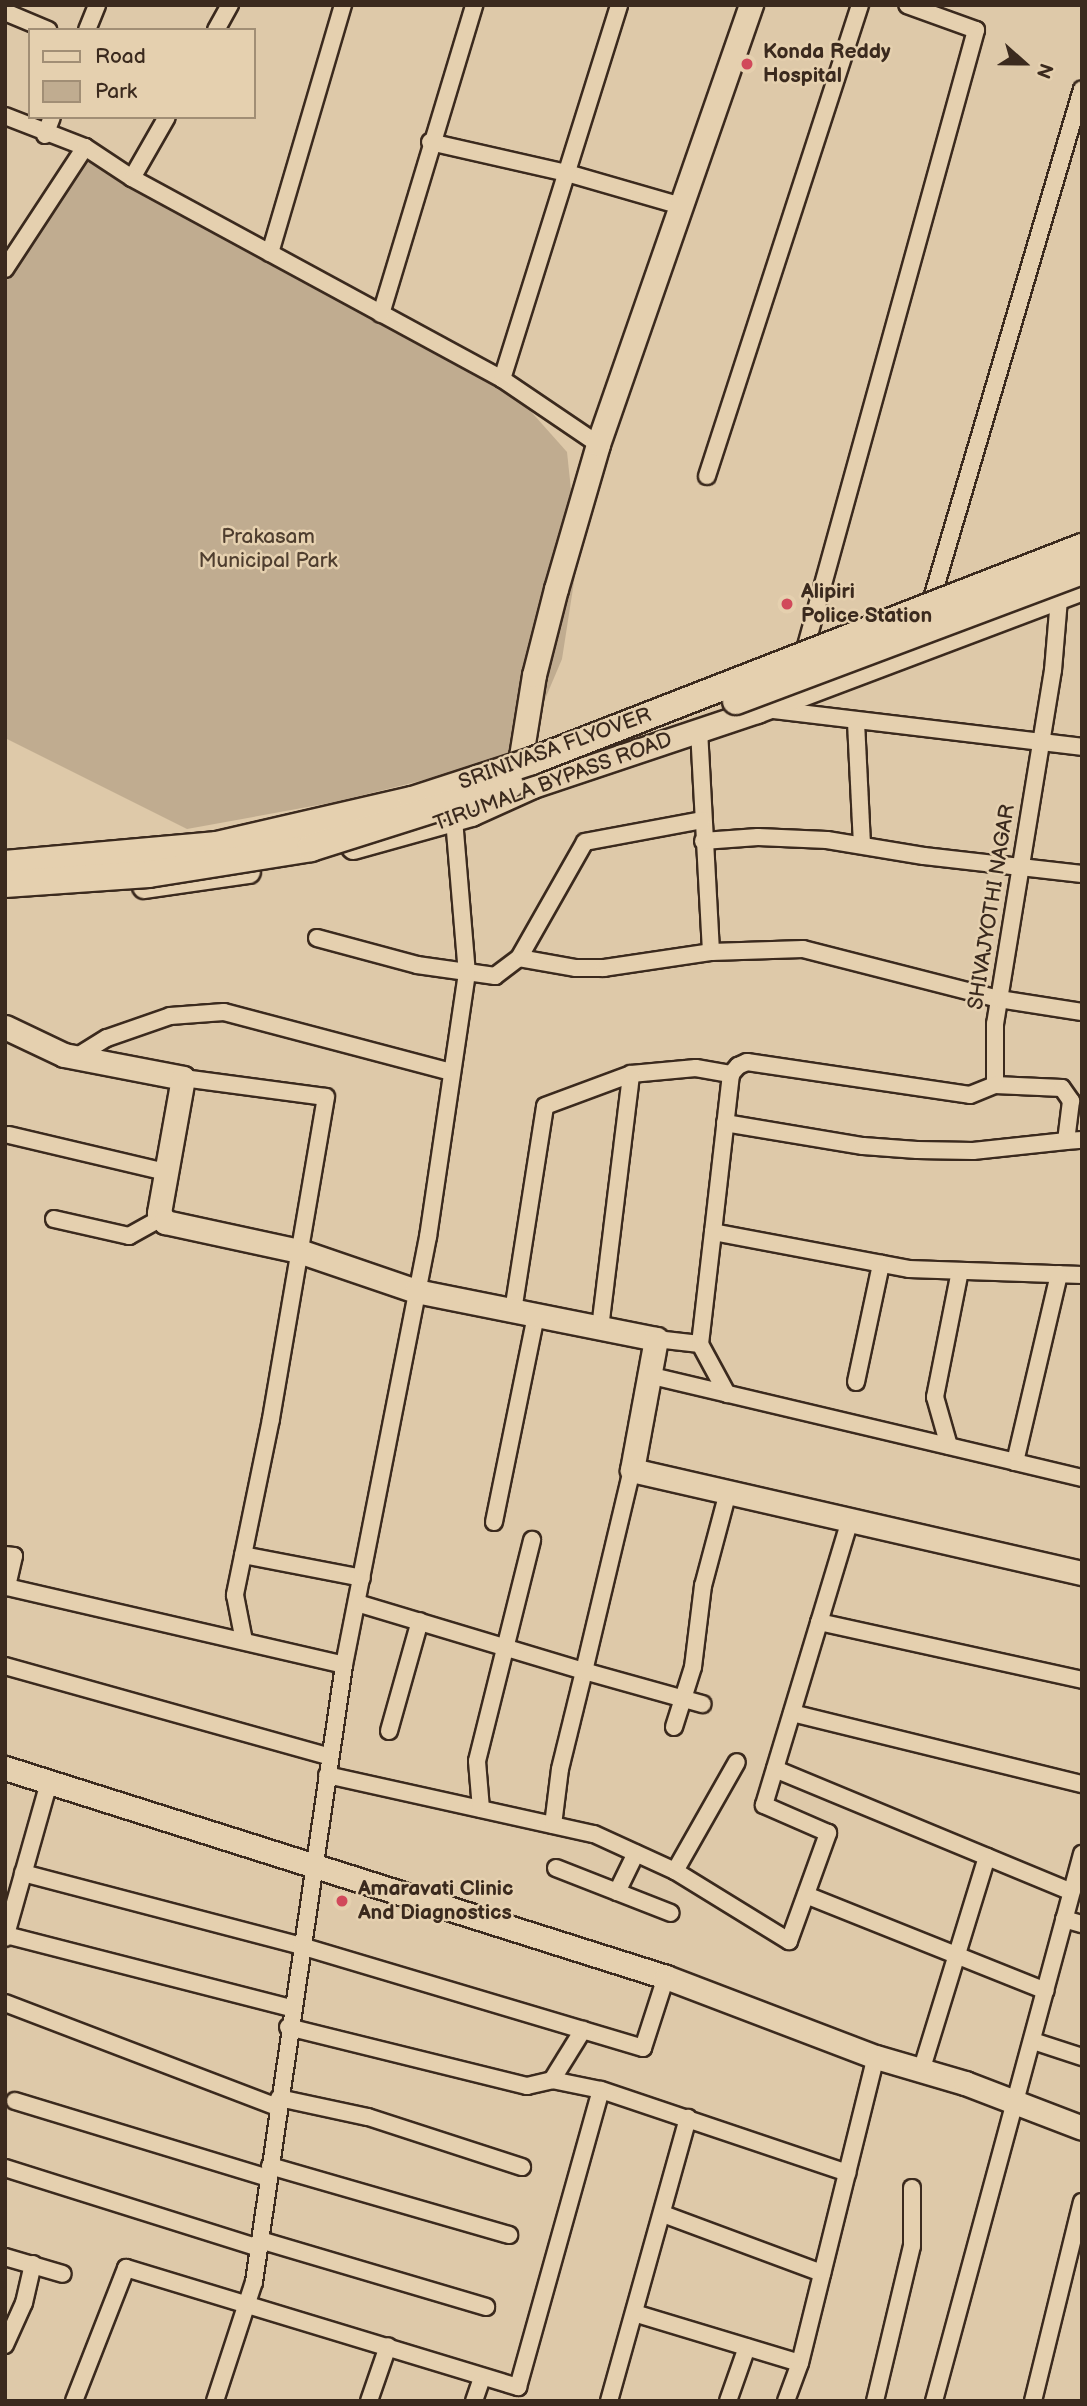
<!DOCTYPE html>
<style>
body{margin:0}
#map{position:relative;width:1087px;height:2406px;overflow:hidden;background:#dec9a9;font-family:"Balsamiq Sans",sans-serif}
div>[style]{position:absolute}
.green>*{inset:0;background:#c0ac90}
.roads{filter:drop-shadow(2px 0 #3b2a1e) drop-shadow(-2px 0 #3b2a1e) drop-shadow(0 2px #3b2a1e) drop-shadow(0 -2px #3b2a1e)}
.street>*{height:16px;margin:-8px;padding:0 8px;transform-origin:8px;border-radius:8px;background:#e5d0af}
.secondary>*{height:23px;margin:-11.5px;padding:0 11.5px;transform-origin:11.5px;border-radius:11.5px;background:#e5d0af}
.bridges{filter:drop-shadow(2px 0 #3b2a1e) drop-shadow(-2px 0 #3b2a1e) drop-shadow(0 2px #3b2a1e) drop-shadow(0 -2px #3b2a1e)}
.primary-bridge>*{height:26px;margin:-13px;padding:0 13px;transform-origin:13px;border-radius:13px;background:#e5d0af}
.dots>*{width:19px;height:19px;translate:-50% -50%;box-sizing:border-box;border:4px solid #e5d0af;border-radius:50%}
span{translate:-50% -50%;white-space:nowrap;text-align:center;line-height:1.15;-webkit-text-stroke:5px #e5d0af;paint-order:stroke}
.poi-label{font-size:21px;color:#3b2a1e;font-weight:700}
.left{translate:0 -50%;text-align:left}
.park-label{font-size:21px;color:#4f3e2f}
.street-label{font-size:21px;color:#3b2a1e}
.frame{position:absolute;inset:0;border:7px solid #3b2a1e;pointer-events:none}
.legend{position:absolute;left:28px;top:28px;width:228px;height:91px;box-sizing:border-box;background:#e5d0af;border:2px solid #a18e75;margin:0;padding:9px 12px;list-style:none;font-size:21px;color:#3b2a1e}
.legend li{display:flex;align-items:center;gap:14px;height:35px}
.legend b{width:35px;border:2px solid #a18e75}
.north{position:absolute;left:989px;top:28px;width:70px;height:70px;-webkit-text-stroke:5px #e5d0af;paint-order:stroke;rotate:111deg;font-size:19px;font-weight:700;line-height:28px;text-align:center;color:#3b2a1e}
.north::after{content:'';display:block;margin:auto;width:24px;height:32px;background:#3b2a1e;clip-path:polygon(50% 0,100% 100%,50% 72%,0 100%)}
</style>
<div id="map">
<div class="green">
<i style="clip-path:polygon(85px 147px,502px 379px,567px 452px,578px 556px,562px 659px,521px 756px,335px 802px,187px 829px,5px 738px,5px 269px)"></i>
</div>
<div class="roads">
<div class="street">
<i style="left:5px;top:12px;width:47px;rotate:22.7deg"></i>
<i style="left:87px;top:30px;width:27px;rotate:-68deg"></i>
<i style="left:216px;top:30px;width:29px;rotate:-61deg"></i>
<i style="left:5px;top:116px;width:86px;rotate:21.2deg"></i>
<i style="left:45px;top:135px;width:19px;rotate:-69deg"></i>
<i style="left:430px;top:142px;width:140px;rotate:12.8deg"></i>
<i style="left:567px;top:173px;width:119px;rotate:16.1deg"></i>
<i style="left:132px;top:178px;width:70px;rotate:-60.2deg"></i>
<i style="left:270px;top:253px;width:259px;rotate:-73.6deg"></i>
<i style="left:5px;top:269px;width:146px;rotate:-56.7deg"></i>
<i style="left:85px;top:147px;width:56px;rotate:33.4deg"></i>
<i style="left:132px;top:178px;width:421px;rotate:28.5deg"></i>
<i style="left:502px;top:379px;width:116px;rotate:34.1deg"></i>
<i style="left:381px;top:314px;width:323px;rotate:-73.2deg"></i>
<i style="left:502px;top:379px;width:392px;rotate:-72.6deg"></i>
<i style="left:707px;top:476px;width:495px;rotate:-72deg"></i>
<i style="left:933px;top:595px;width:527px;rotate:-73.59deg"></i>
<i style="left:1059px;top:599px;width:71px;rotate:94.8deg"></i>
<i style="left:1053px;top:670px;width:359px;rotate:99.3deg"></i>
<i style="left:995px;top:1024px;width:61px;rotate:90deg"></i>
<i style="left:995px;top:1085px;width:67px;rotate:2.6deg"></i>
<i style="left:1062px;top:1088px;width:16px;rotate:55deg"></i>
<i style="left:1071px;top:1101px;width:40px;rotate:97.1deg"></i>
<i style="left:1066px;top:1141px;width:16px;rotate:-4deg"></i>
<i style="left:806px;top:646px;width:639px;rotate:-74.57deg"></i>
<i style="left:976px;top:30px;width:73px;rotate:-160.1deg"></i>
<i style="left:765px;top:709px;width:319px;rotate:6.8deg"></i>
<i style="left:856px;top:722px;width:122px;rotate:87.2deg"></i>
<i style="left:699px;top:730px;width:222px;rotate:86.9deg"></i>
<i style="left:711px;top:952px;width:92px;rotate:-1.9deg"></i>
<i style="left:803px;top:949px;width:202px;rotate:14.3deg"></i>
<i style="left:999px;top:999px;width:84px;rotate:8.9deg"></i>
<i style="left:703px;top:841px;width:55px;rotate:-4.2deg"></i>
<i style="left:758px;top:837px;width:69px;rotate:2.5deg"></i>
<i style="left:827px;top:840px;width:98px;rotate:9.4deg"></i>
<i style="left:924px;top:856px;width:159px;rotate:6.5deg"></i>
<i style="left:317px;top:938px;width:104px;rotate:15.1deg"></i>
<i style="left:417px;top:965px;width:79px;rotate:8deg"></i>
<i style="left:495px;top:976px;width:30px;rotate:-37deg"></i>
<i style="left:519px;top:958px;width:133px;rotate:-60.4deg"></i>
<i style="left:585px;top:842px;width:119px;rotate:-10.6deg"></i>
<i style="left:519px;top:958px;width:58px;rotate:10deg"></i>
<i style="left:576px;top:968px;width:28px"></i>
<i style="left:604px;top:968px;width:108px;rotate:-8.5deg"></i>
<i style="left:76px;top:1057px;width:36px;rotate:-32deg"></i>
<i style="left:107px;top:1038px;width:67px;rotate:-19.2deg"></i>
<i style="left:170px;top:1016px;width:54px;rotate:-4.2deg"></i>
<i style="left:224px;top:1012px;width:235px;rotate:14.8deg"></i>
<i style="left:183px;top:1078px;width:144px;rotate:7.6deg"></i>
<i style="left:326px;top:1097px;width:327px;rotate:99.7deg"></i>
<i style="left:271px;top:1419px;width:180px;rotate:101.6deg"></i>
<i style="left:235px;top:1595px;width:47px;rotate:78.9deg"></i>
<i style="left:725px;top:1123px;width:140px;rotate:9.5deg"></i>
<i style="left:863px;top:1146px;width:54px;rotate:4.2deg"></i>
<i style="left:917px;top:1150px;width:56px;rotate:1deg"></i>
<i style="left:973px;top:1151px;width:94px;rotate:-6.1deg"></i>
<i style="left:9px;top:1135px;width:161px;rotate:13.3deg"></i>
<i style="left:54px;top:1219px;width:77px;rotate:12.8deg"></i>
<i style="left:129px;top:1236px;width:37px;rotate:-29deg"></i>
<i style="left:713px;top:1232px;width:159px;rotate:-83.5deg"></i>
<i style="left:731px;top:1074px;width:11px;rotate:-49deg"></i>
<i style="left:738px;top:1066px;width:10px;rotate:-24deg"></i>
<i style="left:747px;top:1062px;width:225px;rotate:8.4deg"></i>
<i style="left:970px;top:1095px;width:27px;rotate:-22deg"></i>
<i style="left:513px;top:1311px;width:207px;rotate:-81.1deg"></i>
<i style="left:545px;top:1106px;width:92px;rotate:-20.4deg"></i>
<i style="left:631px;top:1074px;width:65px;rotate:-5.3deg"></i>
<i style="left:696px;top:1068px;width:36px;rotate:10deg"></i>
<i style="left:600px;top:1328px;width:256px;rotate:-83deg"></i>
<i style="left:656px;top:1339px;width:44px;rotate:6.5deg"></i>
<i style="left:700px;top:1344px;width:113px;rotate:-83.4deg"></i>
<i style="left:713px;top:1232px;width:199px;rotate:10.7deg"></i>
<i style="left:909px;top:1269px;width:173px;rotate:2deg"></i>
<i style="left:700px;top:1344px;width:57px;rotate:61.6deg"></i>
<i style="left:648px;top:1375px;width:377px;rotate:13.3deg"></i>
<i style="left:1015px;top:1462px;width:193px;rotate:-76.8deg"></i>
<i style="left:856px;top:1382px;width:121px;rotate:-78deg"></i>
<i style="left:949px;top:1446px;width:51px;rotate:-105.9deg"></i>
<i style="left:935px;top:1397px;width:128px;rotate:-78.8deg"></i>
<i style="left:1015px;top:1462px;width:69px;rotate:13.4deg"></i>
<i style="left:494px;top:1522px;width:211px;rotate:-78.5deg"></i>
<i style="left:5px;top:1555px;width:9px;rotate:6deg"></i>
<i style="left:14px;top:1556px;width:32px;rotate:103deg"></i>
<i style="left:7px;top:1587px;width:346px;rotate:13deg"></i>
<i style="left:243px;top:1555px;width:121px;rotate:10.9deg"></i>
<i style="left:357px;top:1603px;width:237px;rotate:16.7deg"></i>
<i style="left:584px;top:1671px;width:207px;rotate:-76.6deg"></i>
<i style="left:819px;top:1622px;width:269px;rotate:12.4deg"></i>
<i style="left:5px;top:1666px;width:337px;rotate:15.6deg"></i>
<i style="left:792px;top:1713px;width:299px;rotate:13.8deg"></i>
<i style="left:674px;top:1727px;width:63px;rotate:-72.4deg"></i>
<i style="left:693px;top:1667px;width:82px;rotate:-83deg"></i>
<i style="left:703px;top:1586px;width:97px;rotate:-75.1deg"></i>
<i style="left:389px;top:1731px;width:114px;rotate:-74.3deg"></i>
<i style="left:775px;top:1769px;width:321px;rotate:22.5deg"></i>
<i style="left:327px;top:1775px;width:273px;rotate:12.5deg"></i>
<i style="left:594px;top:1834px;width:89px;rotate:24.6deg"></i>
<i style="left:675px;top:1871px;width:134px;rotate:31.6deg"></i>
<i style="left:789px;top:1941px;width:115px;rotate:-70.1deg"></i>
<i style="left:828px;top:1833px;width:70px;rotate:-156.4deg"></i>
<i style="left:764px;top:1805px;width:298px;rotate:-73.2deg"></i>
<i style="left:481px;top:1809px;width:48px;rotate:-94.8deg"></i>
<i style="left:477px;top:1761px;width:228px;rotate:-76deg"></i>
<i style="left:553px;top:1825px;width:56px;rotate:-82.9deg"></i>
<i style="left:560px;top:1769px;width:101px;rotate:-76.2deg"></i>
<i style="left:584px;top:1671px;width:123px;rotate:15.6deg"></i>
<i style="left:556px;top:1868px;width:123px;rotate:21.4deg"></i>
<i style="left:675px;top:1871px;width:125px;rotate:-60.4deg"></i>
<i style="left:23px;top:1873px;width:287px;rotate:14.7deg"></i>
<i style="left:301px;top:1946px;width:357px;rotate:16.6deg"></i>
<i style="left:643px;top:2048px;width:75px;rotate:-72.1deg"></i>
<i style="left:617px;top:1892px;width:43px;rotate:-64deg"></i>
<i style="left:806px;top:1895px;width:258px;rotate:21.8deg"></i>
<i style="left:1064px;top:1919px;width:19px;rotate:16deg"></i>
<i style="left:6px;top:1935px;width:294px;rotate:14.4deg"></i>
<i style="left:5px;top:1938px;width:162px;rotate:-74.2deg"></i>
<i style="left:5px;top:2003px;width:292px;rotate:20.9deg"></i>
<i style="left:288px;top:2027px;width:246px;rotate:13.9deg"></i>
<i style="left:527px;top:2086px;width:26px;rotate:-13deg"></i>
<i style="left:552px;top:2080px;width:50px;rotate:11.5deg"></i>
<i style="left:601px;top:2090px;width:260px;rotate:18.6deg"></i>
<i style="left:1033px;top:2041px;width:52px;rotate:18.1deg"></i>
<i style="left:922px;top:2068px;width:221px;rotate:-72.9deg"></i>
<i style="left:552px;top:2080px;width:59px;rotate:-58.2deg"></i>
<i style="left:279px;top:2098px;width:91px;rotate:12.1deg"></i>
<i style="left:368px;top:2117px;width:162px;rotate:18deg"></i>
<i style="left:15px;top:2101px;width:264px;rotate:16.9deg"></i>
<i style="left:270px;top:2166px;width:249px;rotate:16.1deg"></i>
<i style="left:5px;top:2168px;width:266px;rotate:17.5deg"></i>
<i style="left:663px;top:2214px;width:170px;rotate:20.4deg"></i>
<i style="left:260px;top:2240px;width:236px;rotate:16.5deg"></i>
<i style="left:5px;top:2257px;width:60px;rotate:16.3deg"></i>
<i style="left:634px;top:2313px;width:173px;rotate:16.8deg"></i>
<i style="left:5px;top:2345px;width:46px;rotate:-65.7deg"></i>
<i style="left:24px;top:2303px;width:40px;rotate:-77deg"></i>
<i style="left:74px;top:2401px;width:143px;rotate:-68.6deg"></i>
<i style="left:126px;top:2268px;width:410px;rotate:16.9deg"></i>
<i style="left:518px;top:2387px;width:308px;rotate:-74.4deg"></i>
<i style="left:215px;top:2401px;width:125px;rotate:-71.9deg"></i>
<i style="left:254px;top:2282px;width:624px;rotate:-81.7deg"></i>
<i style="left:344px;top:1665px;width:436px;rotate:-78.9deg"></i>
<i style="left:428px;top:1237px;width:266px;rotate:-81.6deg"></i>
<i style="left:467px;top:974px;width:156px;rotate:-94.8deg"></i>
<i style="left:369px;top:2401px;width:58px;rotate:-70.9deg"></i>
<i style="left:474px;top:2401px;width:24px;rotate:-71deg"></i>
<i style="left:609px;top:2401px;width:294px;rotate:-74.4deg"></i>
<i style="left:728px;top:2401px;width:57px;rotate:-70.6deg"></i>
<i style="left:786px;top:2401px;width:40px;rotate:-69.8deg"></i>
<i style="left:800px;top:2363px;width:315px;rotate:-76.1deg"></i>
<i style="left:875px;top:2401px;width:159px;rotate:-76.6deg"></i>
<i style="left:912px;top:2246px;width:58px;rotate:-90deg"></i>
<i style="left:934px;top:2401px;width:567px;rotate:-74.86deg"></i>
<i style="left:1033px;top:2401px;width:205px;rotate:-76.2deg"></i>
</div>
<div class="secondary">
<i style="left:531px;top:780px;width:26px;rotate:-113deg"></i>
<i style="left:521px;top:756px;width:82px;rotate:-80.9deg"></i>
<i style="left:534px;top:675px;width:89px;rotate:-75.7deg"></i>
<i style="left:556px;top:589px;width:151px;rotate:-73.8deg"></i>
<i style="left:598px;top:444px;width:465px;rotate:-70.8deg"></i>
<i style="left:353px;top:847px;width:123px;rotate:-15.6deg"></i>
<i style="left:471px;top:814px;width:68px;rotate:-24.3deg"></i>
<i style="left:533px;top:786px;width:236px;rotate:-18.5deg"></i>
<i style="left:757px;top:711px;width:347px;rotate:-20.7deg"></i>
<i style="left:144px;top:886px;width:105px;rotate:-8.2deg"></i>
<i style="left:5px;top:1027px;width:65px;rotate:25.4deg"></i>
<i style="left:64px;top:1055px;width:121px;rotate:10.9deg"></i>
<i style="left:183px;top:1078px;width:137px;rotate:100.1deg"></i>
<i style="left:159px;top:1213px;width:11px;rotate:56deg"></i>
<i style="left:165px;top:1222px;width:137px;rotate:12.2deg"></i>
<i style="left:299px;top:1251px;width:124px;rotate:18.9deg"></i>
<i style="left:416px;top:1291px;width:245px;rotate:11.3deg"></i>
<i style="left:656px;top:1339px;width:133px;rotate:100.4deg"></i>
<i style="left:632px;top:1470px;width:462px;rotate:12.9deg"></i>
<i style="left:5px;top:1768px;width:693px;rotate:17.55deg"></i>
<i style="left:666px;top:1977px;width:225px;rotate:20.9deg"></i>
<i style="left:876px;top:2057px;width:93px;rotate:16.3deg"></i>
<i style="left:965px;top:2083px;width:125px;rotate:21deg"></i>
</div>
</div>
<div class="bridges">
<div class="primary-bridge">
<i style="left:736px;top:701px;width:370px;rotate:-20.6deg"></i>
<i style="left:5px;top:864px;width:213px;rotate:-5.1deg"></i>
<i style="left:217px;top:845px;width:200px;rotate:-13deg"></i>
<i style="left:412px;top:800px;width:126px;rotate:-18deg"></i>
<i style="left:532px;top:761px;width:590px;rotate:-21.26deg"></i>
<i style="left:5px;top:884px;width:144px;rotate:-4deg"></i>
<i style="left:149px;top:874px;width:164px;rotate:-9.1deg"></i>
<i style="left:311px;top:848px;width:209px;rotate:-17.6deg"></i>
</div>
</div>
<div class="dots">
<i style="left:747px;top:64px;background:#d1495b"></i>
<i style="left:787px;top:604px;background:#d1495b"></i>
<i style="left:342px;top:1901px;background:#d1495b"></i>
</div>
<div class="poi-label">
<span class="left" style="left:763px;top:64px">Konda Reddy<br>Hospital</span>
<span class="left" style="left:801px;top:604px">Alipiri<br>Police Station</span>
<span class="left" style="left:358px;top:1901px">Amaravati Clinic<br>And Diagnostics</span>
</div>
<div class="park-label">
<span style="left:268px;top:549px">Prakasam<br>Municipal Park</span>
</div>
<div class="street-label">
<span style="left:555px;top:749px;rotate:-20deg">SRINIVASA FLYOVER</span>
<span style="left:553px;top:782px;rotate:-20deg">TIRUMALA BYPASS ROAD</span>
<span style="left:992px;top:907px;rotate:-81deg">SHIVAJYOTHI NAGAR</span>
</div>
<div class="frame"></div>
<ul class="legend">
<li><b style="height:9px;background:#e5d0af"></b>Road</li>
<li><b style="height:19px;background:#c0ac90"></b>Park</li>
</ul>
<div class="north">N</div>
</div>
